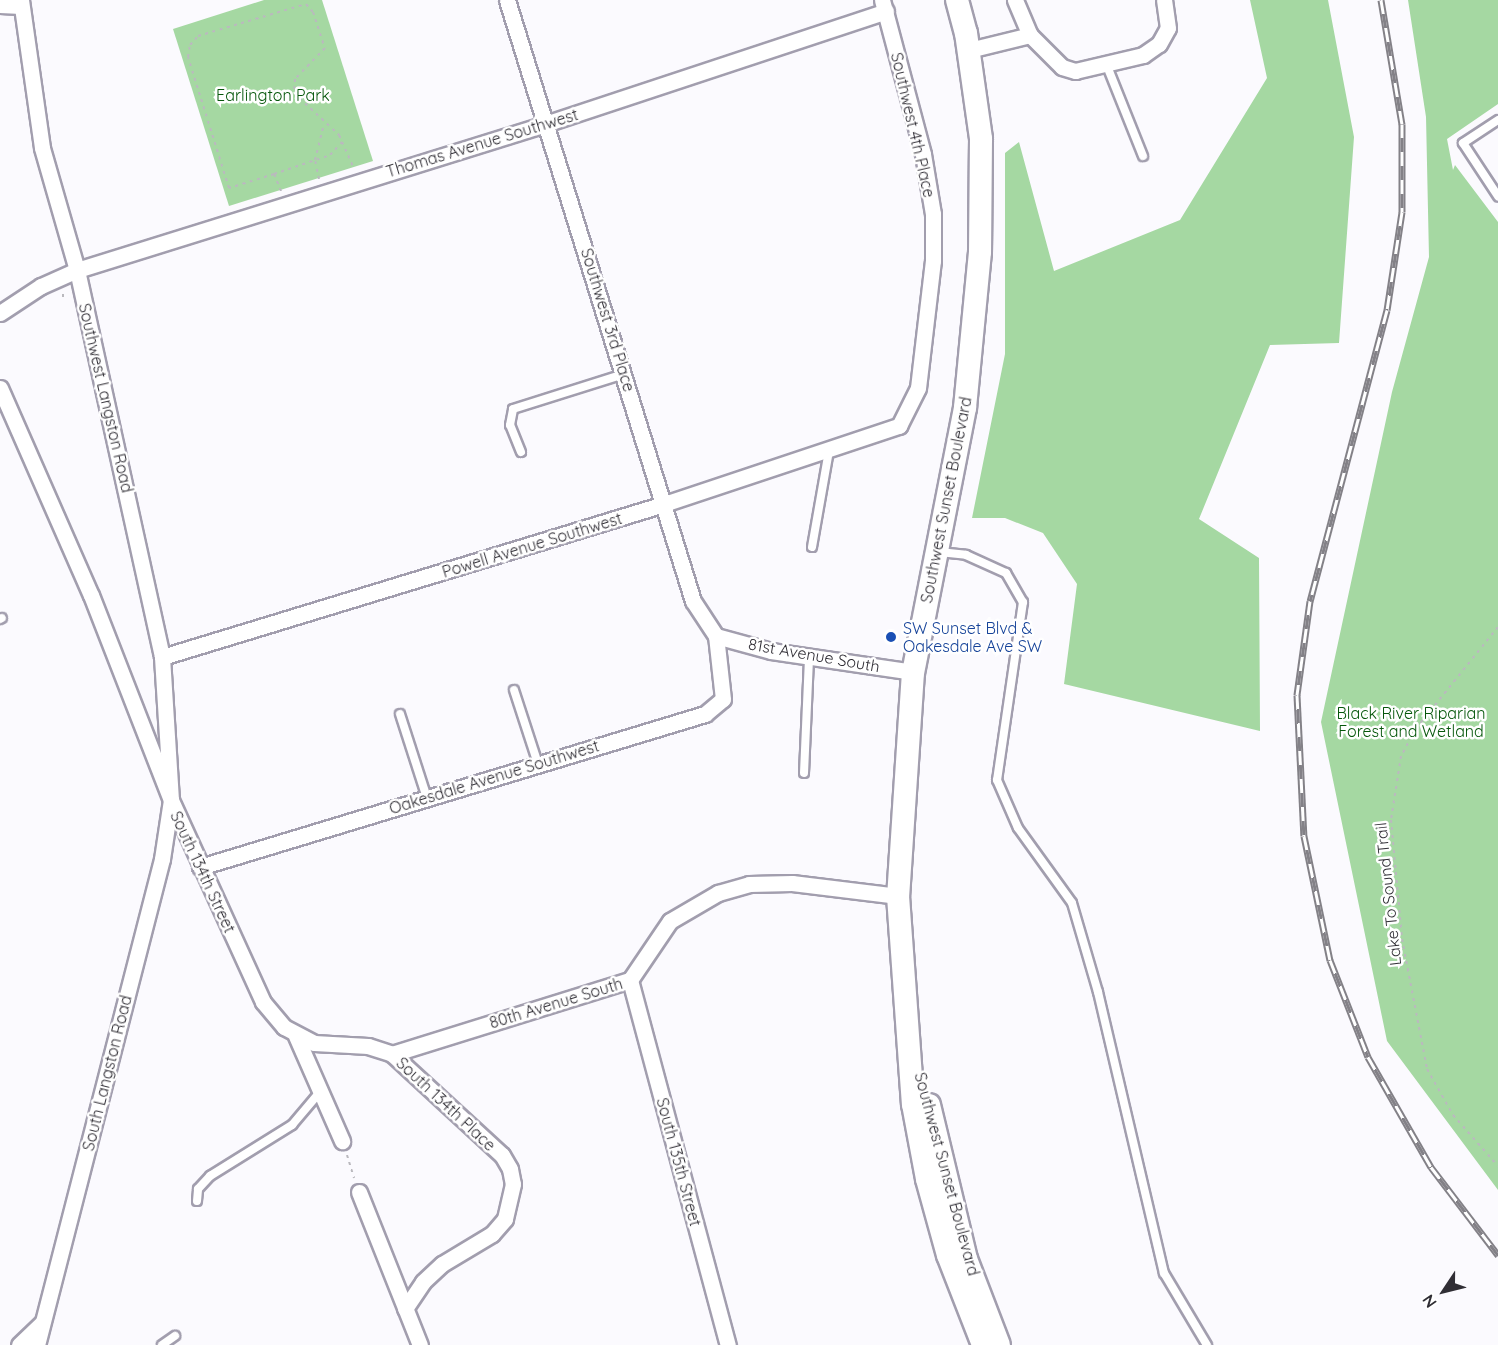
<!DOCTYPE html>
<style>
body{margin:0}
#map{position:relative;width:1498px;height:1345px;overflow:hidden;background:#fbfafe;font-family:Quicksand,sans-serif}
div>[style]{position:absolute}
.green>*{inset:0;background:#a5d8a2}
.path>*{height:2px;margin-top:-1px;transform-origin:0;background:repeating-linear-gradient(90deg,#bab9be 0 3px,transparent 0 7.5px)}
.roads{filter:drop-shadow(2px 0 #a29eae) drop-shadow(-2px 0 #a29eae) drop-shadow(0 2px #a29eae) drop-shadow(0 -2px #a29eae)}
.service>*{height:8px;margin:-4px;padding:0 4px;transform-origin:4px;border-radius:4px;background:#fff}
.minor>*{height:15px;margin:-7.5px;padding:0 7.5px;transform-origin:7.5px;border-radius:7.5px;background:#fff}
.secondary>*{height:22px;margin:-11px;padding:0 11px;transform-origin:11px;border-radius:11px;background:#fff}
.rail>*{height:7px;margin-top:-3.5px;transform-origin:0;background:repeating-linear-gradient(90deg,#fff 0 14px,#838187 0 28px);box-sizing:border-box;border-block:2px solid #838187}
.dots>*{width:16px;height:16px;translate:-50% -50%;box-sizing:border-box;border:3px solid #fff;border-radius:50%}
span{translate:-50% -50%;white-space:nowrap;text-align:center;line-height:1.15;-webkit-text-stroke:5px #fff;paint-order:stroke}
.park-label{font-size:16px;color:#06570b}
.street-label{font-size:16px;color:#302e35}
.transit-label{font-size:16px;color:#164399}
.left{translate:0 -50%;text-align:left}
.north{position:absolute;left:1414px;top:1261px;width:60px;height:60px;-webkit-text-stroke:4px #fff;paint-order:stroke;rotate:235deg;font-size:16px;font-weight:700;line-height:24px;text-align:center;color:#302e35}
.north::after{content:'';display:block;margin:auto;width:21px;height:27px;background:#302e35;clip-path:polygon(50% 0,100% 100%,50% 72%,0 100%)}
</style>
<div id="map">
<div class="green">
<i style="clip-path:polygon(264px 0,322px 0,373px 161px,229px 206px,173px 29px)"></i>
<i style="clip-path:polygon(1250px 0,1328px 0,1354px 137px,1339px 343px,1270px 345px,1199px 519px,1259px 558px,1260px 731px,1064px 684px,1077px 584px,1043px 533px,1005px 518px,972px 518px,1005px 354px,1005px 153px,1019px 142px,1054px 271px,1180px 220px,1267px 78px)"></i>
<i style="clip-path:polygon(1408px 0,1498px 0,1498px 104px,1447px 139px,1453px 170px,1455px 165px,1498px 222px,1498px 1190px,1387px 1041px,1321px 722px,1392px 392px,1429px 257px,1426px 117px)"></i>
</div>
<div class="path">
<i style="left:274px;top:174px;width:59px;rotate:-18.7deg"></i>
<i style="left:330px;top:155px;width:19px;rotate:-47deg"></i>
<i style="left:319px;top:179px;width:19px;rotate:-102deg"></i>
<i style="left:315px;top:160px;width:37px;rotate:-76deg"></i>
<i style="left:281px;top:191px;width:18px;rotate:-112deg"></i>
<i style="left:274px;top:174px;width:47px;rotate:162.7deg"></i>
<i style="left:229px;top:188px;width:137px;rotate:-107.4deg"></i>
<i style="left:188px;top:57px;width:12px;rotate:-81deg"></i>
<i style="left:190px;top:45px;width:12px;rotate:-48deg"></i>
<i style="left:198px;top:36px;width:113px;rotate:-16.5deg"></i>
<i style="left:306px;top:4px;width:11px;rotate:49deg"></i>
<i style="left:313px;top:12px;width:38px;rotate:72deg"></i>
<i style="left:325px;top:48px;width:43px;rotate:134.1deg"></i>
<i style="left:295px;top:79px;width:14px;rotate:94deg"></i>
<i style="left:294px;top:93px;width:62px;rotate:43deg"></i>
<i style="left:339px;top:135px;width:36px;rotate:66deg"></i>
<i style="left:63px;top:297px;width:3px;rotate:-90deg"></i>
<i style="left:1498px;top:627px;width:132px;rotate:128.9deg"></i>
<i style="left:1415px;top:730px;width:30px;rotate:118deg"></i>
<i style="left:1401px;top:756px;width:65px;rotate:98.9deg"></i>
<i style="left:1391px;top:820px;width:120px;rotate:84.7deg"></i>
<i style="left:1402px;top:939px;width:132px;rotate:79.1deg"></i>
<i style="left:1427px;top:1069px;width:53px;rotate:60.5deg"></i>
<i style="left:1453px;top:1115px;width:68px;rotate:48.6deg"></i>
<i style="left:347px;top:1155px;width:24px;rotate:73deg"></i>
</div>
<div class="roads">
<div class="service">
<i style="left:1107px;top:66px;width:97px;rotate:68.2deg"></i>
<i style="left:1498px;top:120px;width:42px;rotate:146.7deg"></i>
<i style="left:1463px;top:143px;width:64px;rotate:56.6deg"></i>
<i style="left:521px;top:452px;width:29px;rotate:-112deg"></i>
<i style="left:510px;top:425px;width:16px;rotate:-79deg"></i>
<i style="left:513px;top:409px;width:116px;rotate:-17.5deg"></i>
<i style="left:812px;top:547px;width:97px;rotate:-80deg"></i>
<i style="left:939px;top:552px;width:27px;rotate:6deg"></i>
<i style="left:966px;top:555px;width:44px;rotate:24.2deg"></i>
<i style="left:1006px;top:573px;width:34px;rotate:60deg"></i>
<i style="left:1023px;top:602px;width:180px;rotate:98.3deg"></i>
<i style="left:997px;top:780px;width:52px;rotate:66.4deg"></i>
<i style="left:1018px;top:828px;width:92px;rotate:54.2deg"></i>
<i style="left:1072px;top:903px;width:93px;rotate:73.7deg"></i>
<i style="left:1098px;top:992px;width:289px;rotate:76.8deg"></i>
<i style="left:1164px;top:1273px;width:84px;rotate:59.2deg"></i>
<i style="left:0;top:619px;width:2px;rotate:-27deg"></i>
<i style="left:514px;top:690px;width:78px;rotate:72deg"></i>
<i style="left:400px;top:714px;width:88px;rotate:72.2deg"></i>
<i style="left:804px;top:773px;width:116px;rotate:-87.5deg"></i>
<i style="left:197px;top:1201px;width:12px;rotate:-85deg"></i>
<i style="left:198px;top:1189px;width:18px;rotate:-47deg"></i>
<i style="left:210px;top:1176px;width:97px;rotate:-31.9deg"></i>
<i style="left:292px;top:1125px;width:43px;rotate:-49.7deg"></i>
<i style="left:162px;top:1345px;width:16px;rotate:-35deg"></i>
</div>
<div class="minor">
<i style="left:21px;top:0;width:149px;rotate:81.9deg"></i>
<i style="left:42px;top:148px;width:127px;rotate:74deg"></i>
<i style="left:77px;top:270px;width:396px;rotate:77.6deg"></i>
<i style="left:162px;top:657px;width:143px;rotate:86.4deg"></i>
<i style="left:171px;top:800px;width:60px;rotate:98.7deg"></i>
<i style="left:162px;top:859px;width:502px;rotate:104.42deg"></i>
<i style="left:1015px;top:0;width:38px;rotate:67deg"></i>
<i style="left:1030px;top:35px;width:45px;rotate:45deg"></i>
<i style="left:1062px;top:67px;width:14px;rotate:17deg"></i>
<i style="left:1075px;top:71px;width:70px;rotate:-13.2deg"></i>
<i style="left:1143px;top:55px;width:19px;rotate:-35deg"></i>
<i style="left:1159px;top:44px;width:18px;rotate:-61deg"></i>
<i style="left:1168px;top:28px;width:28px;rotate:-98deg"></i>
<i style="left:0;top:5px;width:21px;rotate:3deg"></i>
<i style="left:969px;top:50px;width:63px;rotate:-13.8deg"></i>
<i style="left:0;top:313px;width:49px;rotate:-33.4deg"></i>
<i style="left:41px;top:286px;width:39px;rotate:-24deg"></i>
<i style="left:77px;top:270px;width:493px;rotate:-17.3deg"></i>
<i style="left:548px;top:123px;width:356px;rotate:-18.3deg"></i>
<i style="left:0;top:388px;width:226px;rotate:66.3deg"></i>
<i style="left:91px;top:595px;width:220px;rotate:68.7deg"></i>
<i style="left:171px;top:800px;width:222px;rotate:65.5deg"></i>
<i style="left:263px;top:1002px;width:33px;rotate:50deg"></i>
<i style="left:284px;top:1027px;width:34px;rotate:28deg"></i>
<i style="left:314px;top:1043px;width:54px;rotate:3.2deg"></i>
<i style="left:368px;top:1046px;width:25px;rotate:18deg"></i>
<i style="left:392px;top:1054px;width:149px;rotate:42.6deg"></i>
<i style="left:502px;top:1155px;width:16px;rotate:60deg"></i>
<i style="left:510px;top:1169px;width:15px;rotate:79deg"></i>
<i style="left:513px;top:1184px;width:36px;rotate:103deg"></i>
<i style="left:505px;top:1219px;width:20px;rotate:131deg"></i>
<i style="left:492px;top:1234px;width:58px;rotate:149deg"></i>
<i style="left:442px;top:1264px;width:26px;rotate:137deg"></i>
<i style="left:423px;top:1282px;width:32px;rotate:124deg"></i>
<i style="left:716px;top:636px;width:57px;rotate:15.3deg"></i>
<i style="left:771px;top:651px;width:144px;rotate:8.4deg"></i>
<i style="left:162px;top:657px;width:525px;rotate:-16.95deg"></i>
<i style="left:664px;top:504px;width:248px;rotate:-18.4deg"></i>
<i style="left:899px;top:426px;width:42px;rotate:-63.4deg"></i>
<i style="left:918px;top:388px;width:128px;rotate:-83.3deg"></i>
<i style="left:933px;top:261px;width:47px;rotate:-90deg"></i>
<i style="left:933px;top:214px;width:61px;rotate:-99.5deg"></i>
<i style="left:923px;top:154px;width:159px;rotate:-104.9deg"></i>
<i style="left:200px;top:867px;width:528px;rotate:-16.86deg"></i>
<i style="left:705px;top:714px;width:23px;rotate:-40deg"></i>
<i style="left:723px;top:699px;width:63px;rotate:-96.3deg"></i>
<i style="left:716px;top:636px;width:42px;rotate:-123.3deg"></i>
<i style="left:693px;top:601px;width:629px;rotate:-107.2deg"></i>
<i style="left:630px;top:980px;width:378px;rotate:75deg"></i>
<i style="left:296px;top:1036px;width:115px;rotate:66.3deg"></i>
<i style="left:392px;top:1054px;width:249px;rotate:-17.3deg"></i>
<i style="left:630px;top:980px;width:71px;rotate:-55.9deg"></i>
<i style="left:670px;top:921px;width:56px;rotate:-30.3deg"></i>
<i style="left:718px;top:893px;width:32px;rotate:-16deg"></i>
<i style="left:749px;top:884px;width:43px;rotate:-1.3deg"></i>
<i style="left:792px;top:883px;width:107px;rotate:7deg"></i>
<i style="left:359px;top:1192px;width:165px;rotate:68.3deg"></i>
<i style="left:19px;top:1345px;width:32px;rotate:-44deg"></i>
</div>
<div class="secondary">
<i style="left:957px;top:0;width:34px;rotate:75deg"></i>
<i style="left:966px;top:33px;width:107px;rotate:81.9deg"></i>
<i style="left:981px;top:139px;width:113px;rotate:90.5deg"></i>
<i style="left:980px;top:252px;width:157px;rotate:95.5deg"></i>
<i style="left:965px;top:408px;width:269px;rotate:101.1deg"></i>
<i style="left:913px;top:672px;width:225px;rotate:93.8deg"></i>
<i style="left:898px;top:896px;width:209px;rotate:85.9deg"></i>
<i style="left:913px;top:1104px;width:76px;rotate:79.4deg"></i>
<i style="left:927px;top:1179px;width:79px;rotate:74.6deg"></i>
<i style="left:948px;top:1255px;width:97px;rotate:68.7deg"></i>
<i style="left:929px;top:1105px;width:158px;rotate:76.5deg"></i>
<i style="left:966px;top:1259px;width:92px;rotate:69deg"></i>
</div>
</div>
<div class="rail">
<i style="left:1381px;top:0;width:126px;rotate:80.4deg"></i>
<i style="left:1402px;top:124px;width:88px;rotate:90deg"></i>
<i style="left:1402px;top:212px;width:99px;rotate:98.7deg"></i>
<i style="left:1387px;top:310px;width:301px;rotate:104.8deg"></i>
<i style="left:1310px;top:601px;width:95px;rotate:97.9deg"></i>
<i style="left:1297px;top:695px;width:141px;rotate:87.2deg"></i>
<i style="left:1304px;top:836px;width:127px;rotate:78.2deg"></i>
<i style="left:1330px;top:960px;width:104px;rotate:68.6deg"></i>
<i style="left:1368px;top:1057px;width:127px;rotate:60.2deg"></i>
<i style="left:1431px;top:1167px;width:111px;rotate:52.7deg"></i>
</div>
<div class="dots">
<i style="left:891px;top:637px;background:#1a4fb4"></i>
</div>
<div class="park-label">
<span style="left:273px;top:95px">Earlington Park</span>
<span style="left:1411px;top:722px">Black River Riparian<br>Forest and Wetland</span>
</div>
<div class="street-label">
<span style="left:913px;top:125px;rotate:77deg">Southwest 4th Place</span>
<span style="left:482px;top:143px;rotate:-17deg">Thomas Avenue Southwest</span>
<span style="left:608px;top:320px;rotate:73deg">Southwest 3rd Place</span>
<span style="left:106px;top:398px;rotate:77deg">Southwest Langston Road</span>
<span style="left:946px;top:500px;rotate:-79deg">Southwest Sunset Boulevard</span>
<span style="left:532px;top:545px;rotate:-17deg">Powell Avenue Southwest</span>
<span style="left:814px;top:655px;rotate:10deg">81st Avenue South</span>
<span style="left:494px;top:777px;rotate:-17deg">Oakesdale Avenue Southwest</span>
<span style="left:203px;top:872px;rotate:65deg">South 134th Street</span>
<span style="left:1388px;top:894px;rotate:-96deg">Lake To Sound Trail</span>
<span style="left:556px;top:1003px;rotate:-17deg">80th Avenue South</span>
<span style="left:107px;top:1073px;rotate:-76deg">South Langston Road</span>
<span style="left:446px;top:1104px;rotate:43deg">South 134th Place</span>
<span style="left:679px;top:1162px;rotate:75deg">South 135th Street</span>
<span style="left:947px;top:1174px;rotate:75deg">Southwest Sunset Boulevard</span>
</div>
<div class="transit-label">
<span class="left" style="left:903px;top:637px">SW Sunset Blvd &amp;<br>Oakesdale Ave SW</span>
</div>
<div class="north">N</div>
</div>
